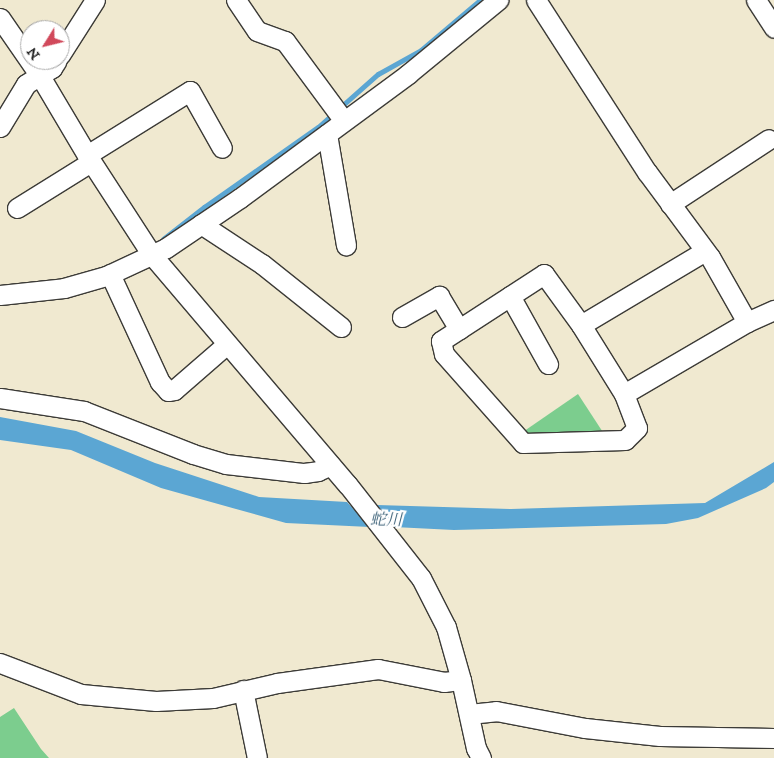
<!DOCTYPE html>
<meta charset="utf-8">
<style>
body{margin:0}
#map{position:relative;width:774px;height:758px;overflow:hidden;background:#f0e9d0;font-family:"IM FELL DW Pica","Noto Serif JP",serif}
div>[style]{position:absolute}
.green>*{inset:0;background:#7ccd8e}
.water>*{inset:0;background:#5ba6d3}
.stream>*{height:5px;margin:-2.5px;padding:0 2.5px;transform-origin:2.5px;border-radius:2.5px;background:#5ba6d3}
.roads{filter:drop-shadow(1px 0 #3c3b37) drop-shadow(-1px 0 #3c3b37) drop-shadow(0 1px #3c3b37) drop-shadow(0 -1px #3c3b37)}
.minor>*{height:19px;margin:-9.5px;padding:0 9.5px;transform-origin:9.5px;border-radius:9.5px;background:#fff}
span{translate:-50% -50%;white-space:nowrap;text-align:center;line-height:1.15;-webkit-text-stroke:4.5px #fff;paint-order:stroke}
.water-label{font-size:16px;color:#3c6178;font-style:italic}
.north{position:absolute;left:20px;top:20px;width:50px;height:50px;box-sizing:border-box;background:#fff;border:1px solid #a4a4a4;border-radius:50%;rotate:234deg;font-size:14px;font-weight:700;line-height:20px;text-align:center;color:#1c1c1c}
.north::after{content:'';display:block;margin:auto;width:18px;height:22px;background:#d1495b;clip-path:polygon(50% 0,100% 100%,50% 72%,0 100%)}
</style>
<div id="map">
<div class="green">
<i style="clip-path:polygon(578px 394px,608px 440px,517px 436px)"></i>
<i style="clip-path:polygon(14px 708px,41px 749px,49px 758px,0 758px,0 717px)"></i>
</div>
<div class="water">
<i style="clip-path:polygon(0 417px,76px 431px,155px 463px,259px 497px,347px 502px,370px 527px,286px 523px,161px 488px,71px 450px,0 440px)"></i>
<i style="clip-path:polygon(774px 462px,774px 482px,766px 488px,698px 518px,666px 524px,454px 530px,394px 527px,377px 505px,511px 509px,705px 503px)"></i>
</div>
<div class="stream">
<i style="left:163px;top:239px;width:52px;rotate:-38deg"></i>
<i style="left:204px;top:207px;width:139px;rotate:-35.1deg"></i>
<i style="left:318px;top:127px;width:80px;rotate:-41.5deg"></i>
<i style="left:378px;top:74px;width:49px;rotate:-29.2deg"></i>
<i style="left:421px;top:50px;width:77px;rotate:-40.3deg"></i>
</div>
<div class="roads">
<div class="minor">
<i style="left:236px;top:0;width:37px;rotate:56deg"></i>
<i style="left:257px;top:31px;width:30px;rotate:20deg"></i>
<i style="left:285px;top:41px;width:99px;rotate:53.6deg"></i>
<i style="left:536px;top:0;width:205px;rotate:57.2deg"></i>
<i style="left:647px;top:172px;width:106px;rotate:53.5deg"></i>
<i style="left:710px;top:257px;width:75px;rotate:60.4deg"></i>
<i style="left:747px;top:322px;width:30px;rotate:-24deg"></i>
<i style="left:756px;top:0;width:33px;rotate:57deg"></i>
<i style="left:0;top:18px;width:70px;rotate:55.4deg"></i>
<i style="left:40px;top:76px;width:92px;rotate:59.3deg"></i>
<i style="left:87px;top:155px;width:119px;rotate:57deg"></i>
<i style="left:152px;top:255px;width:302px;rotate:49.6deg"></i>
<i style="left:348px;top:485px;width:118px;rotate:51.9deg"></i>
<i style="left:421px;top:578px;width:55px;rotate:63deg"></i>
<i style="left:446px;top:627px;width:55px;rotate:74.2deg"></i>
<i style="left:461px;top:680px;width:70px;rotate:77.6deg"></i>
<i style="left:476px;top:748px;width:11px;rotate:63deg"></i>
<i style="left:60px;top:55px;width:65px;rotate:-57.5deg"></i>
<i style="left:0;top:127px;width:50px;rotate:-58.8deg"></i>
<i style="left:26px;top:84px;width:31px;rotate:-32deg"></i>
<i style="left:52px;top:68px;width:9px;rotate:-58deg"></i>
<i style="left:327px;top:134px;width:113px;rotate:80.3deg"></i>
<i style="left:87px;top:155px;width:121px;rotate:-31.9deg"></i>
<i style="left:190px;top:91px;width:65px;rotate:60.7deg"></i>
<i style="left:670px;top:204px;width:118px;rotate:-33.3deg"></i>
<i style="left:17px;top:208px;width:87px;rotate:-31.9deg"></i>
<i style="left:201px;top:224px;width:73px;rotate:33.3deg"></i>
<i style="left:262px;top:264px;width:101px;rotate:38.6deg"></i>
<i style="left:705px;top:251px;width:144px;rotate:149.2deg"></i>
<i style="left:581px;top:325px;width:81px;rotate:58.1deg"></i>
<i style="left:624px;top:394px;width:143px;rotate:-30.3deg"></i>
<i style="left:110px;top:274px;width:119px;rotate:65.2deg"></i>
<i style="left:160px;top:382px;width:12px;rotate:48deg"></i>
<i style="left:168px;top:391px;width:6px;rotate:-9deg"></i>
<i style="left:174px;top:390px;width:70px;rotate:-41deg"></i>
<i style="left:0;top:295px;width:64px;rotate:-6.2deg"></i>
<i style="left:64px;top:288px;width:44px;rotate:-15.9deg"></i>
<i style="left:106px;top:276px;width:66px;rotate:-25deg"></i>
<i style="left:166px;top:248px;width:89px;rotate:-34deg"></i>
<i style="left:240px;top:198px;width:209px;rotate:-36.4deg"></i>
<i style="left:408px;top:74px;width:117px;rotate:-39.4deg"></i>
<i style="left:510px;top:296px;width:78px;rotate:60.8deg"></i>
<i style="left:402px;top:317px;width:43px;rotate:-29.6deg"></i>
<i style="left:439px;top:296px;width:39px;rotate:59deg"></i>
<i style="left:581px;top:325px;width:63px;rotate:-126deg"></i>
<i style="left:544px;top:274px;width:123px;rotate:147deg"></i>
<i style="left:441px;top:341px;width:13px;rotate:77deg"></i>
<i style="left:444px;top:354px;width:119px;rotate:48.4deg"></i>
<i style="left:523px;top:443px;width:102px;rotate:-1.7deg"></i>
<i style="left:625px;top:440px;width:17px;rotate:-45deg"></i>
<i style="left:637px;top:428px;width:36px;rotate:-111deg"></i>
<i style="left:0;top:398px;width:85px;rotate:8.8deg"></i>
<i style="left:84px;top:411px;width:117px;rotate:21.5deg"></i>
<i style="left:193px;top:454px;width:34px;rotate:17deg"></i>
<i style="left:226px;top:464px;width:79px;rotate:6.6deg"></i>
<i style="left:304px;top:473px;width:14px;rotate:-8deg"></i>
<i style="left:318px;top:471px;width:14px;rotate:-25deg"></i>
<i style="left:0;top:663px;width:87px;rotate:20.9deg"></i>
<i style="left:81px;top:694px;width:75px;rotate:5.3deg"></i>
<i style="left:156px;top:701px;width:57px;rotate:-3deg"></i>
<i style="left:213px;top:698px;width:66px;rotate:-13.2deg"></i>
<i style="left:277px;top:683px;width:102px;rotate:-7.9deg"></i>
<i style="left:378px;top:669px;width:67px;rotate:11.1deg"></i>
<i style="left:444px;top:682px;width:17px;rotate:-7deg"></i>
<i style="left:243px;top:690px;width:69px;rotate:78.4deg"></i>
<i style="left:469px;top:714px;width:27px;rotate:-6deg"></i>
<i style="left:496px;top:711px;width:91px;rotate:10.8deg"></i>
<i style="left:585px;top:728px;width:75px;rotate:6.1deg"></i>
<i style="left:660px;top:736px;width:114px;rotate:1deg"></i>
</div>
</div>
<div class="water-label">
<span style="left:386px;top:520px;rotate:1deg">蛇川</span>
</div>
<div class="north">N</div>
</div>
